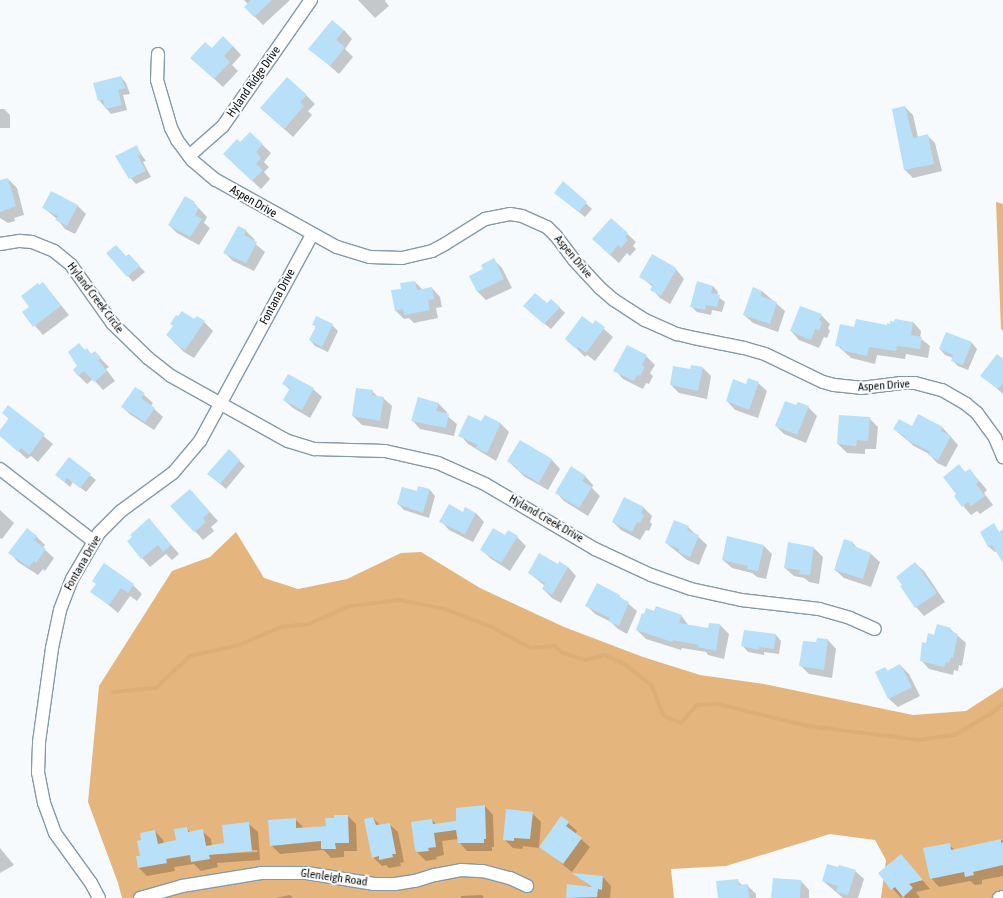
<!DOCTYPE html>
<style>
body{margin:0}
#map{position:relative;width:1003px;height:898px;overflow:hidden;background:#f6fafd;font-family:"Asap Condensed",sans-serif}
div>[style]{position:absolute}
.forest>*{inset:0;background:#e5b57e}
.shadow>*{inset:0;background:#0003}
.stream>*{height:3.5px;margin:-1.75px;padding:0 1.75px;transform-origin:1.75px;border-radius:1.75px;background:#ddae77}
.building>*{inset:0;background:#b8e0f9}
.roads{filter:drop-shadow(1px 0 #849aa8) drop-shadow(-1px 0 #849aa8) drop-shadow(0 1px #849aa8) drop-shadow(0 -1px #849aa8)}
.minor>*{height:12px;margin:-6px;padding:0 6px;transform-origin:6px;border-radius:6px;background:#fff}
span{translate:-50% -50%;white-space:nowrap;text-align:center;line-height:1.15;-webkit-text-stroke:4px #fff;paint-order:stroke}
.street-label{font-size:12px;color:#081014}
</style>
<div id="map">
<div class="forest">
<i style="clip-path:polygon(996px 202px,1003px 204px,1003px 331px,1001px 329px)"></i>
<i style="clip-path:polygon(236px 532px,264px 578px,298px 589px,347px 579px,401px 553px,421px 552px,480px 588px,564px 627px,643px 657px,700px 675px,764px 684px,913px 715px,966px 711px,1003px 687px,1003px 898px,881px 898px,886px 860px,875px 840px,830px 834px,726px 866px,671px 869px,674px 898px,122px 898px,118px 883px,88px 802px,99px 686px,172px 571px,210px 557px)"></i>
</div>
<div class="shadow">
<i style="clip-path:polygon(244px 0,290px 0,263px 25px,245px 7px,248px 4px)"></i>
<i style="clip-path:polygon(358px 0,386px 0,385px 1px,389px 6px,375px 18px)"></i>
<i style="clip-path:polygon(344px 30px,352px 39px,345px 49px,353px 57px,339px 74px,310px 49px)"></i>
<i style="clip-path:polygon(233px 46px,241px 55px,232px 65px,238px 71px,223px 87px,200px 66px,212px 49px)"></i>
<i style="clip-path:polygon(121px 77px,126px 83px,130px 94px,123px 95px,127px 110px,111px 114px,99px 100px)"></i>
<i style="clip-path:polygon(306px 95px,315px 104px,308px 111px,312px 115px,293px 137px,261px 108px)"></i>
<i style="clip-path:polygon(905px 107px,913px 115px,918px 137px,927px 135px,935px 143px,942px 171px,913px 178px,905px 170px,893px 110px)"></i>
<i style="clip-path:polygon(0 109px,4px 109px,10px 115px,10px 128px,0 128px)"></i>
<i style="clip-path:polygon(250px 133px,271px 153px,264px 162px,269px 167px,264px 172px,270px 179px,261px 189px,233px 163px,240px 143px)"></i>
<i style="clip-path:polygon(136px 147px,146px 161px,143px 162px,151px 177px,136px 184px,125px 172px,117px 156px)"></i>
<i style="clip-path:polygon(8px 179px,17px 188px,24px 215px,14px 218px,15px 221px,8px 223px,0 218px,0 182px)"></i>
<i style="clip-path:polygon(563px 182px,592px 209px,585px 217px,561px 198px)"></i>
<i style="clip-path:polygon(194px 203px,207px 217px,204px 223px,210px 228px,199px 245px,177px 233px,169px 225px)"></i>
<i style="clip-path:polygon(77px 205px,86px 214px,75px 234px,65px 229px,57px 219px,44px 208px)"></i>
<i style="clip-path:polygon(611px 219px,636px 242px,633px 246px,636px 249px,630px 256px,627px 253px,619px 263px,602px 248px)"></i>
<i style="clip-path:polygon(246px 231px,255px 240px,253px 242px,265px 252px,254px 271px,233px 261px,224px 252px)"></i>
<i style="clip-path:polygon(128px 255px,145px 272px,133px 282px,128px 276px,126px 257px)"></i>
<i style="clip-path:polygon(494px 260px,502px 268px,512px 288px,486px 300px,478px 292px,470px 276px,484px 270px)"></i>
<i style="clip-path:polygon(675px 268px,684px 279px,670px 304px,660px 298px,652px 289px,653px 287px,641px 277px)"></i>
<i style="clip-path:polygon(415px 282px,423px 290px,432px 288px,440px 297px,442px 307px,436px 308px,438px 318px,414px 323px,409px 318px,404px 319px,395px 310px,402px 289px)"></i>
<i style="clip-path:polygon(43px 283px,69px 315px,43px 335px,23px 312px,30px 307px,39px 286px)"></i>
<i style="clip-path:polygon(713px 286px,718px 292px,717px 296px,725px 302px,722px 312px,712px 310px,711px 315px,697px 312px,691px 306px)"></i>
<i style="clip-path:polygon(754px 289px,762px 291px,785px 311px,778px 332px,753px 323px,744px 315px)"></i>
<i style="clip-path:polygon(548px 305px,559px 307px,565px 313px,551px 329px,530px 312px)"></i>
<i style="clip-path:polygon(821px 315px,830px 324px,828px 328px,830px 331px,827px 338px,824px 337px,819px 348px,799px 340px,791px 331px)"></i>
<i style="clip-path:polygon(204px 322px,213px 331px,194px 358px,184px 352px,167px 335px)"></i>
<i style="clip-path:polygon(596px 322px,613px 337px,595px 361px,587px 355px,585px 357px,566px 338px,593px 325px)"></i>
<i style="clip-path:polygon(913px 322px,921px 331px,920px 338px,930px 346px,928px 358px,906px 354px,905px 359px,877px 355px,875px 364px,851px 358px,837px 345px,855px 328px,887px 326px)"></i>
<i style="clip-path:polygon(313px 324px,332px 325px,338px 331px,328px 352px,315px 346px,310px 340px,316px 327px)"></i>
<i style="clip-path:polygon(972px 343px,977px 349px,968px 370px,958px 366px,952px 360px,953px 358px,945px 355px,940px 349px)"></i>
<i style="clip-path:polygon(87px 350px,92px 355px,95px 352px,103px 361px,109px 367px,106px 369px,115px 381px,103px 390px,93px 379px,87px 384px,78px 375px,79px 367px)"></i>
<i style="clip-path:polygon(646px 356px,655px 365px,650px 373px,653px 376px,649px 384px,646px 383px,643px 389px,623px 379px,615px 370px)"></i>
<i style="clip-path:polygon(1003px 360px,1003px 394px,982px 375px)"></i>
<i style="clip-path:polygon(703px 368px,711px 376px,707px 399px,679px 393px,671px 385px,691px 370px)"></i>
<i style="clip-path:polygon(758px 383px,767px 391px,758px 418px,735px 410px,727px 401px,746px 385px)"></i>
<i style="clip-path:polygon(284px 384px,313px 389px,322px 397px,310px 418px,293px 408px,284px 400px,290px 390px)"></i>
<i style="clip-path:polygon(136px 388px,153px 403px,151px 406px,163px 417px,154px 430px,131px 415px,122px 407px)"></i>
<i style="clip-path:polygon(372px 391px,378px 397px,383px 398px,392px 406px,388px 429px,362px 425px,353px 416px)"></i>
<i style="clip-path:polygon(438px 403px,447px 412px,446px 415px,457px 424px,454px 436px,420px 429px,412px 420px)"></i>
<i style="clip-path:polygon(8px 407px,53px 444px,38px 462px,31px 456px,27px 459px,0 434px,9px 419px,3px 413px)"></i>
<i style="clip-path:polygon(797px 407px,808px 407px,817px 416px,806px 443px,784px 434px,776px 426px)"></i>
<i style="clip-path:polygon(919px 415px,943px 428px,958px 445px,946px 467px,937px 463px,929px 454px,914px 446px,894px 429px,912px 427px)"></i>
<i style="clip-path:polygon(869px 418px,878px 427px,876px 449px,865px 449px,865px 454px,847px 453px,838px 444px)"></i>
<i style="clip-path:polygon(482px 423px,500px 423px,509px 432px,496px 461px,468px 444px,460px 435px)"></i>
<i style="clip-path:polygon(520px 441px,552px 460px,560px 469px,548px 490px,525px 477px,508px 461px)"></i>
<i style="clip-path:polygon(229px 451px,245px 466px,226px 489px,209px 474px)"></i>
<i style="clip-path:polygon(69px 458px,96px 480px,86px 492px,73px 482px,70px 487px,62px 480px)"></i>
<i style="clip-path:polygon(959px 466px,966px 473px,970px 470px,987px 490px,984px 493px,993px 505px,980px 514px,977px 511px,971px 515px,955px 496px,958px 494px)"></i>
<i style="clip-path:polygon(585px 476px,593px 485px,592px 488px,600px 496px,588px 516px,564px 501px,556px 492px)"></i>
<i style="clip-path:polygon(430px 490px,435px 496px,429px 518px,404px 510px,398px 504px,417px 492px)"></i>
<i style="clip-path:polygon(198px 499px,218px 521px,211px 527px,214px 531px,203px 540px,172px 506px)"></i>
<i style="clip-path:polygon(644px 508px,652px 516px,650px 522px,652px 524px,649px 531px,646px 530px,640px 540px,621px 530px,613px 522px)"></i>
<i style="clip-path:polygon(0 510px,14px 523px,2px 539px,0 538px)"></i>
<i style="clip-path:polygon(463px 513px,476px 513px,484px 522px,473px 542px,449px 530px,441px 521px)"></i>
<i style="clip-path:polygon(149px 519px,179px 554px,172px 560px,166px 554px,150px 567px,142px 558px)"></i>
<i style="clip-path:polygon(993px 525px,1003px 536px,1003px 560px,997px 551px,995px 552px,989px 547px,981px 532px)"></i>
<i style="clip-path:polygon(688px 527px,707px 545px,699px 565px,687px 560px,666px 543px)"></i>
<i style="clip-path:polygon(36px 536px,45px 545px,43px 548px,54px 558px,45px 571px,43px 569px,38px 575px,18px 562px,10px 553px)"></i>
<i style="clip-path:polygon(505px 537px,517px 537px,526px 546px,510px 571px,490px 558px,481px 549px)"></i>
<i style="clip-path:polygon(852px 542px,858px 549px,871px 554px,880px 562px,871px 587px,844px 578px,835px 570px)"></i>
<i style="clip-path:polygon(789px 543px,814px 548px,823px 557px,819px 584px,809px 582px,804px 578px,794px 576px,785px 568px)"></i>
<i style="clip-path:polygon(764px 546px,772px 554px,766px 579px,757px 577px,752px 573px,732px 568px,723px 560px)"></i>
<i style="clip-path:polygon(915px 563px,924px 571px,945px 602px,924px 616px,916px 607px)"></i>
<i style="clip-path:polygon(104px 564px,133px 585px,142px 594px,137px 601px,130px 596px,118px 613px,92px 591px,97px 584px)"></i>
<i style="clip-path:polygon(558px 565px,568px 567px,576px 576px,561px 603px,552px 598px,543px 589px,545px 586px,529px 573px)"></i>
<i style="clip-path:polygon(619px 596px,637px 611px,627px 634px,618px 629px,611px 622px,595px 614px,587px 606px)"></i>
<i style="clip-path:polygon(645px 615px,681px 615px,689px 626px,709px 629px,710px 624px,720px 625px,729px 634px,724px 659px,708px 655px,706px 652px,682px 648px,681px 650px,646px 639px,637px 630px)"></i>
<i style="clip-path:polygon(950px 629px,966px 643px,962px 666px,959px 665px,958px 671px,954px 670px,953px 675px,929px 669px,921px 660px,926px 645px,935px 636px)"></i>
<i style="clip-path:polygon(776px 635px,781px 641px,779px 654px,764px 652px,764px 655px,748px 652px,743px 646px)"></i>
<i style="clip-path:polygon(828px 640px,836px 649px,832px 678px,809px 674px,800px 665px,817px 644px)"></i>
<i style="clip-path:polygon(900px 665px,909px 674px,920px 696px,898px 707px,889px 699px,876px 672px,885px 668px,888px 671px)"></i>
<i style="clip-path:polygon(485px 806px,493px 815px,494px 847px,492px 847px,492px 851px,467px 851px,459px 842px,458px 839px,442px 841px,444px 855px,436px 857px,437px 859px,426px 861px,417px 852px,432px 820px,436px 824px,457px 822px)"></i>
<i style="clip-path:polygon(532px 813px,541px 822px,539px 848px,523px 846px,522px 849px,513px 848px,504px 839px)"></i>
<i style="clip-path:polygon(348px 816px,356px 824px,357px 851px,344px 851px,344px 857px,331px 858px,324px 850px,280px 854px,271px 845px,295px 819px,304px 828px,327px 826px)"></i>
<i style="clip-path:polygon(373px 818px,380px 825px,389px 824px,398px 832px,404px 862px,400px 863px,401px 866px,389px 868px,386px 865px,382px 866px,373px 857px)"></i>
<i style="clip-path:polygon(568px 823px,577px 831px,575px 834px,590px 847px,572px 872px,541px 847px)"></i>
<i style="clip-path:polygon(evenodd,249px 824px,258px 832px,260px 860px,217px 863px,218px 867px,201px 871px,194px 864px,174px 867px,175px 871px,147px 876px,139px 868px,142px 841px,155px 831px,163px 840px,164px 844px,177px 841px,186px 828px,191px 833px,202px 831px,211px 839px,212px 846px,225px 844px,249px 824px,257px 850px,257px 852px,219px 854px,224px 853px,257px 850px)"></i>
<i style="clip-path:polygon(1003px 840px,1003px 876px,982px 880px,982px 884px,975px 885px,970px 881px,939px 887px,931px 878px,949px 845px,955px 850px)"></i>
<i style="clip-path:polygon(0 848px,14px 865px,0 873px)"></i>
<i style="clip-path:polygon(901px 855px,930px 889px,916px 892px,920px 898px,905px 898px,903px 896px,901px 898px,879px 873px)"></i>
<i style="clip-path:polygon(855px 871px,864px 879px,858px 898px,843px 898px,823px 881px)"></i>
<i style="clip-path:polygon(575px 874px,603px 877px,611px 886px,610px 898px,567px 898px,568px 886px,592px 888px)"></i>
<i style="clip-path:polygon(738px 881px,743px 886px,747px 885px,756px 894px,756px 898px,719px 898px)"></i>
<i style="clip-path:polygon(801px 881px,809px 890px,809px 898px,772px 898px)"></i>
<i style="clip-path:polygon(290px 895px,293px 898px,276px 898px)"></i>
<i style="clip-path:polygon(482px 895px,484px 898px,461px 898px,461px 896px)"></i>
</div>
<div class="stream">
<i style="left:113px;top:692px;width:43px;rotate:-5.3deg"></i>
<i style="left:156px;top:688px;width:47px;rotate:-43.3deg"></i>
<i style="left:190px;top:656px;width:50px;rotate:-12.7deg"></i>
<i style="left:239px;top:645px;width:46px;rotate:-23.2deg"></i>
<i style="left:281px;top:627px;width:28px;rotate:-6deg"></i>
<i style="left:309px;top:624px;width:45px;rotate:-23.7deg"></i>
<i style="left:350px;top:606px;width:50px;rotate:-6.8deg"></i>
<i style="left:400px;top:600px;width:46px;rotate:11.3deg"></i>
<i style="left:445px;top:609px;width:50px;rotate:21deg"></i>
<i style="left:492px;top:627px;width:44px;rotate:28.3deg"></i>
<i style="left:531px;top:648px;width:24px;rotate:-5deg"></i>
<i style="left:555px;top:646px;width:11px;rotate:41deg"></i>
<i style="left:563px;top:653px;width:24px;rotate:17deg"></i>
<i style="left:586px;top:660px;width:20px;rotate:-15deg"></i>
<i style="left:605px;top:655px;width:23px;rotate:25deg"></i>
<i style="left:626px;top:665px;width:33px;rotate:38deg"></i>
<i style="left:652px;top:685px;width:33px;rotate:69deg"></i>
<i style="left:664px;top:716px;width:18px;rotate:22deg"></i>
<i style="left:681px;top:723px;width:24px;rotate:-48deg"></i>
<i style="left:697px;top:705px;width:21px;rotate:-3deg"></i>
<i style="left:718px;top:704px;width:94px;rotate:13.6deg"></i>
<i style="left:809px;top:726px;width:110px;rotate:7.3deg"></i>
<i style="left:918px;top:740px;width:37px;rotate:-8deg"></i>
<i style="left:955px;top:735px;width:43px;rotate:-30.7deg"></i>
<i style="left:992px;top:713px;width:14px;rotate:-39deg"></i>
</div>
<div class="building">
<i style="clip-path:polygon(251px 0,272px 0,254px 17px,244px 7px)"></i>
<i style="clip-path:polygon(332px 20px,344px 30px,336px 40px,345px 47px,330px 66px,308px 49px)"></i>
<i style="clip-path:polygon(223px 36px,233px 46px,224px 56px,230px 62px,214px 79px,190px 58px,205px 42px,212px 48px)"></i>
<i style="clip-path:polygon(121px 76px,125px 88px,118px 90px,122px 105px,105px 109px,103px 99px,98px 101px,93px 83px)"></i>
<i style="clip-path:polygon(287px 77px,307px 95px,300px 102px,304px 106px,284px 129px,260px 108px)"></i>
<i style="clip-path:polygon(905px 106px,913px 138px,928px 134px,934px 164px,904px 170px,892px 109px)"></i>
<i style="clip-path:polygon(250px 132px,263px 144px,256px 152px,261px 158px,256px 164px,263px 170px,252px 181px,223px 154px,237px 139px,240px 142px)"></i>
<i style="clip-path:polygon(137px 145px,141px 155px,138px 156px,146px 171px,129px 179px,115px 156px)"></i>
<i style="clip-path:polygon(8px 178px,16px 206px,0 212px,0 180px)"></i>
<i style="clip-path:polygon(563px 181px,587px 202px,579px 212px,554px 193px)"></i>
<i style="clip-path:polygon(51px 191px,78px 205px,67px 226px,55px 220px,58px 216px,42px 208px)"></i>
<i style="clip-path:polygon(185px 196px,195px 202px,193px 204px,199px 208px,195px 215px,202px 219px,190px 237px,168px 225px)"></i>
<i style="clip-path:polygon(611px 218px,628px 233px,625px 237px,628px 240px,621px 248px,618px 245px,610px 255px,592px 239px)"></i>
<i style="clip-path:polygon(238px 226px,247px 230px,244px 235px,257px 242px,246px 263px,223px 253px)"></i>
<i style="clip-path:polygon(116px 245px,126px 256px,129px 254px,140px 266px,127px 277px,106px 253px)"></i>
<i style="clip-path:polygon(652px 254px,675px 267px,676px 270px,661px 296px,650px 290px,653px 285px,639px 277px)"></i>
<i style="clip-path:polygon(494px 258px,504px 279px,477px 292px,469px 276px,483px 269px,481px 265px)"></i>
<i style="clip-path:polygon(415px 281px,417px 290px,432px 287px,434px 299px,428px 300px,430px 310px,404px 315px,403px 309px,395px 311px,391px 290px,401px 289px,400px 283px)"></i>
<i style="clip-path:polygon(697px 281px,713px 286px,711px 293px,720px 295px,717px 307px,706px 305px,705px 310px,690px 307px)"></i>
<i style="clip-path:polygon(43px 282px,61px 306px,33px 327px,22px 312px,29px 307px,21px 296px,38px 283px,39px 285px)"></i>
<i style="clip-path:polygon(753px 287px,762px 291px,761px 296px,777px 302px,770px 324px,743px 315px)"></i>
<i style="clip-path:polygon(535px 293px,547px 303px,551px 299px,560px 307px,544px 324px,523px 306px)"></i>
<i style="clip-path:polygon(800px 306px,822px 314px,819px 320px,822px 322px,819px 331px,815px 329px,811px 340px,790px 331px)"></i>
<i style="clip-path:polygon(182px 311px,194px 319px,197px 316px,205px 321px,185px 350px,174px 343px,175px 342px,166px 335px,173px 326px,170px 324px,176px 315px,178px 316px)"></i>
<i style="clip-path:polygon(316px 316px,333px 324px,322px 347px,309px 340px,316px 326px,312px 325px)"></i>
<i style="clip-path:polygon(582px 316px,593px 324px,595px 320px,605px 327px,586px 353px,578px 347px,576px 349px,565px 339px)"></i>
<i style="clip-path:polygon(856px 319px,887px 325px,887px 323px,890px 324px,890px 321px,894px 322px,895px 319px,913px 322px,911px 335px,922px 337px,920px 349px,897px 346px,896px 351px,869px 347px,867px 356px,841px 350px,842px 347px,835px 346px,840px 324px,854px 327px)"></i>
<i style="clip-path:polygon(946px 332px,972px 342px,963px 365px,951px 361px,953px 355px,939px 349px)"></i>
<i style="clip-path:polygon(79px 343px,85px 350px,87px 348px,91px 354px,95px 351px,101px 358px,98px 360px,107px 371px,94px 382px,84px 371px,78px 376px,73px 370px,77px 366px,68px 352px)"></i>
<i style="clip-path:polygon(627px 345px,647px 355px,642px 365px,645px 367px,640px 376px,637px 375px,634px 381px,613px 371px)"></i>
<i style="clip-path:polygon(997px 354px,1003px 359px,1003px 383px,998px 389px,980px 376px)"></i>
<i style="clip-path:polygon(691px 365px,703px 367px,698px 391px,670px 385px,673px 366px,690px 369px)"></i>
<i style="clip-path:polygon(288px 374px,314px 388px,302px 410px,283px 400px,290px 388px,282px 384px)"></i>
<i style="clip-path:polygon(748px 378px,759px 382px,749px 410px,726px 401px,733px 379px,746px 384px)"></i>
<i style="clip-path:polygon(135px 387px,145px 393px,141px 398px,155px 408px,145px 422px,121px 407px)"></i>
<i style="clip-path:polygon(356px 388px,373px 390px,372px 395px,384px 397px,380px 421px,352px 416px)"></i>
<i style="clip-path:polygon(418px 397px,439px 403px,436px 411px,449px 414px,446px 428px,411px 421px)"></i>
<i style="clip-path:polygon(785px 401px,796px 405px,798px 402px,809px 406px,797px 435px,775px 426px)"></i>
<i style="clip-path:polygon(8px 405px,45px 434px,29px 455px,21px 448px,18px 452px,0 436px,0 430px,9px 418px,2px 413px)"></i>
<i style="clip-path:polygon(918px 414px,943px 427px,941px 431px,951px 436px,938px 460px,928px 455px,930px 452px,905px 439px,906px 437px,893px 429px,899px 419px,912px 426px)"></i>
<i style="clip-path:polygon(468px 415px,481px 421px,485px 415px,501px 423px,487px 453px,476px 448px,478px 445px,458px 436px)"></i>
<i style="clip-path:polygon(839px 415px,870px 417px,868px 441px,857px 440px,856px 446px,837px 444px)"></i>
<i style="clip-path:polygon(520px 440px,552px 459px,539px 483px,516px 469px,517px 467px,507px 461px)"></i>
<i style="clip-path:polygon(229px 449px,240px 460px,220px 484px,207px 474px)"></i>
<i style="clip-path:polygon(69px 457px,91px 474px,80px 488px,67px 478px,64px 482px,55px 475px)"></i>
<i style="clip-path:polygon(959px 464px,965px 472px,970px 469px,979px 481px,976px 484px,985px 496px,971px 506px,968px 502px,962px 507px,954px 496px,956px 494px,943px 477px)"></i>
<i style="clip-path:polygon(571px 466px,586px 476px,582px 481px,592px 487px,579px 508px,555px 493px)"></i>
<i style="clip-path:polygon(418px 486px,430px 489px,423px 513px,397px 504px,402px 487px,417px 491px)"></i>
<i style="clip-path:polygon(190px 489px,210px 512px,203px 518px,206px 522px,194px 532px,170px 506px)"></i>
<i style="clip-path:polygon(624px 497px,644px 507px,641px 513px,644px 515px,640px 523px,637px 522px,632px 532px,612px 522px)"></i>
<i style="clip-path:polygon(449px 504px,463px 512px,465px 507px,476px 513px,465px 534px,439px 522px)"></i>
<i style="clip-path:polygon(149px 518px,171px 545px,163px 552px,158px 545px,141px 559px,127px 541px,132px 537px,130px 535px)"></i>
<i style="clip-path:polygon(674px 520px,689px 526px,687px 530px,699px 535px,690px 557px,678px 552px,679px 549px,665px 543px)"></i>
<i style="clip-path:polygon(994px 523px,999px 532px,1003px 529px,1003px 563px,992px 545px,988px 547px,980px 532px)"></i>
<i style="clip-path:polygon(27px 528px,37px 536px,34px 540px,46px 549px,36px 563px,34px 561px,29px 567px,8px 553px)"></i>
<i style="clip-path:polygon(493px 528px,505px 535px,508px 530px,518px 536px,501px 563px,480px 550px)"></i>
<i style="clip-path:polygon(727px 536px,764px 545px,758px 571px,747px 569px,748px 566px,722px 560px)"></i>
<i style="clip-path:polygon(844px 539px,853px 542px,852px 545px,871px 553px,863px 579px,834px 570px)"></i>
<i style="clip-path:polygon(788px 542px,814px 547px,810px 575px,799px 574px,800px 570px,784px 568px)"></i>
<i style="clip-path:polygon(539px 553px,558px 564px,559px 561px,568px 567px,552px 595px,542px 589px,545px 583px,528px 573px)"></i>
<i style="clip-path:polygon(915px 562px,937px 593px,915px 608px,900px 586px,902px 585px,896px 577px)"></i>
<i style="clip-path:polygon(104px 563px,134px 584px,128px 593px,121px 588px,109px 605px,90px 592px,96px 584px,92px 581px)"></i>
<i style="clip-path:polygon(597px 583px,620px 595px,619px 597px,629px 602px,619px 626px,608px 621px,610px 618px,585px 606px)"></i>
<i style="clip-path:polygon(656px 606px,682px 615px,679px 623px,708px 628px,709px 623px,720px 624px,716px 651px,698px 647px,699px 645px,673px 640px,672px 642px,636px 630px,642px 613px,644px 614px,646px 608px,654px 611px)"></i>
<i style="clip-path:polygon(937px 624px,951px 628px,950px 631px,958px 634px,953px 658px,951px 657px,949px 663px,946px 662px,944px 667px,920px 661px,922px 642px,926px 643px,928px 633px,934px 635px)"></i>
<i style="clip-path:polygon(744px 630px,776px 634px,774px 649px,759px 647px,759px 650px,741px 646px)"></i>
<i style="clip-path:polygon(817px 638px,828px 639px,824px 670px,799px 666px,803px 641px,816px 642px)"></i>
<i style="clip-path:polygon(900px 664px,912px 687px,888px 699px,875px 672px,885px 667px,887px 671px)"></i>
<i style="clip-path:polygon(485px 805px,486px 839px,484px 839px,484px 843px,458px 843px,456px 830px,434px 833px,436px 847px,428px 848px,429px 851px,417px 852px,415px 850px,411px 822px,432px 819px,433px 824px,456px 821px,456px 808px)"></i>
<i style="clip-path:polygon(506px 809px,533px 812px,530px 839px,514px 838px,514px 841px,503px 840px)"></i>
<i style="clip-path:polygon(334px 815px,348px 815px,349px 843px,335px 843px,336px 849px,321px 849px,321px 841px,270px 846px,268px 820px,296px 818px,296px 828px,326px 826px,325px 818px,334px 818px)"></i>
<i style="clip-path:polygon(561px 816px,569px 822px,566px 826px,582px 838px,563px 864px,539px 847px)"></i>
<i style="clip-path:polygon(373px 817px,376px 825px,390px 823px,396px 854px,392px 854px,393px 857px,379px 860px,379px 856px,372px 858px,364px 819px)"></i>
<i style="clip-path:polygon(249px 822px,252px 851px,209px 855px,210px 859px,191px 862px,190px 855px,166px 859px,167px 863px,138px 868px,136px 856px,140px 856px,137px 841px,141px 840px,140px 833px,155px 830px,158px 844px,176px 840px,174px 829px,187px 827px,188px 832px,203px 829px,206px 846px,224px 843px,222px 825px)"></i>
<i style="clip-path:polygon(1001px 839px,1001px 843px,1003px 842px,1003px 865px,973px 872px,974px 875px,965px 877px,964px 872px,930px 879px,923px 848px,950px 843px,951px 850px)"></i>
<i style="clip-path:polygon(901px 854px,923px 880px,909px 884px,913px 888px,903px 897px,895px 887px,891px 890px,878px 873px)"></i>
<i style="clip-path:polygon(827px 864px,838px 867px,839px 865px,856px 870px,848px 895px,836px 892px,838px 886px,822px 881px)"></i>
<i style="clip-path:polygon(572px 873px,603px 876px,602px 890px,598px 889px,597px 897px,566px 898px,567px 884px,592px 887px)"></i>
<i style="clip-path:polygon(773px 878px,801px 880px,800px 898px,771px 898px)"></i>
<i style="clip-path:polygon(738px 879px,739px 885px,748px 884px,749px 898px,718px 898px,716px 881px)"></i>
</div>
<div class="roads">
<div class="minor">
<i style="left:158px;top:54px;width:26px;rotate:92deg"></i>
<i style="left:157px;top:80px;width:50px;rotate:73.7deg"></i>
<i style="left:171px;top:128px;width:13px;rotate:63deg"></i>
<i style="left:177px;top:140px;width:26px;rotate:53deg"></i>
<i style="left:193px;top:161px;width:30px;rotate:40deg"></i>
<i style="left:216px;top:180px;width:138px;rotate:29deg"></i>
<i style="left:337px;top:247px;width:34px;rotate:17deg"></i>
<i style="left:370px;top:257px;width:32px;rotate:2deg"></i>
<i style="left:402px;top:258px;width:31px;rotate:-13deg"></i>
<i style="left:432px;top:251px;width:15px;rotate:-28deg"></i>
<i style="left:445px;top:244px;width:47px;rotate:-32deg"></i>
<i style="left:485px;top:219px;width:25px;rotate:-11deg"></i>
<i style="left:510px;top:214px;width:12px;rotate:9deg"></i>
<i style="left:522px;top:216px;width:27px;rotate:24deg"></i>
<i style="left:547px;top:227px;width:13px;rotate:45deg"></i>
<i style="left:556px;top:236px;width:30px;rotate:53deg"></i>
<i style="left:574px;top:260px;width:38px;rotate:47deg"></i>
<i style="left:600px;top:288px;width:18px;rotate:41deg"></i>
<i style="left:614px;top:300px;width:37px;rotate:33deg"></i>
<i style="left:645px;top:320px;width:35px;rotate:24deg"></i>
<i style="left:677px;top:334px;width:17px;rotate:13deg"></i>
<i style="left:694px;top:338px;width:51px;rotate:11.3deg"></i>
<i style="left:744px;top:348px;width:22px;rotate:16deg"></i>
<i style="left:765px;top:354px;width:64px;rotate:25.8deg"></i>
<i style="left:823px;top:382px;width:11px;rotate:15deg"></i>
<i style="left:834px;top:385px;width:27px;rotate:6deg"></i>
<i style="left:861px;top:388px;width:39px;rotate:-7deg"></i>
<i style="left:900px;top:383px;width:15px"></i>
<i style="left:915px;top:383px;width:28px;rotate:15deg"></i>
<i style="left:942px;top:390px;width:28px;rotate:30deg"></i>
<i style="left:966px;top:404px;width:14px;rotate:39deg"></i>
<i style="left:977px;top:413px;width:31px;rotate:54deg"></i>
<i style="left:995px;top:438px;width:21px;rotate:67deg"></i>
<i style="left:189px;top:156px;width:45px;rotate:-41.4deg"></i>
<i style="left:223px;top:126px;width:154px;rotate:-55.1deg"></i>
<i style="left:0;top:244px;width:20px;rotate:-9deg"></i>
<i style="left:20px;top:241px;width:12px;rotate:5deg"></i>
<i style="left:32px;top:242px;width:24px;rotate:22deg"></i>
<i style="left:54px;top:251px;width:22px;rotate:39deg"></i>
<i style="left:71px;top:265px;width:72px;rotate:54.6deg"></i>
<i style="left:113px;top:324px;width:49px;rotate:44.2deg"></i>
<i style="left:148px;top:358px;width:29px;rotate:38deg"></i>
<i style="left:171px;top:376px;width:134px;rotate:29.1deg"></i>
<i style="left:288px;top:441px;width:28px;rotate:17deg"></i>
<i style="left:315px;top:449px;width:70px;rotate:1.6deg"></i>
<i style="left:385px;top:451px;width:54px;rotate:12.8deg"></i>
<i style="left:438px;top:463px;width:51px;rotate:24.1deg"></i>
<i style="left:485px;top:484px;width:128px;rotate:30.6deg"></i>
<i style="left:595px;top:549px;width:62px;rotate:24.9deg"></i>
<i style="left:651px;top:575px;width:42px;rotate:19.3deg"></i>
<i style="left:691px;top:589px;width:51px;rotate:12.4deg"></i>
<i style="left:741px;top:600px;width:79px;rotate:6.6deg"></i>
<i style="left:819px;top:609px;width:32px;rotate:16deg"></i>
<i style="left:850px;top:618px;width:27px;rotate:24deg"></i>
<i style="left:0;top:469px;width:118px;rotate:37.7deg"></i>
<i style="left:99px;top:898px;width:17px;rotate:-118deg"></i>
<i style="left:91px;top:883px;width:62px;rotate:-125.8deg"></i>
<i style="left:55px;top:833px;width:32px;rotate:-110deg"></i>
<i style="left:44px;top:803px;width:31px;rotate:-101deg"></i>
<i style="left:38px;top:773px;width:31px;rotate:-88deg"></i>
<i style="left:39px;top:742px;width:95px;rotate:-82.1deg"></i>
<i style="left:52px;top:648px;width:39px;rotate:-78deg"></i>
<i style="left:60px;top:610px;width:33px;rotate:-69deg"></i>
<i style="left:72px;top:579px;width:53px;rotate:-59.6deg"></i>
<i style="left:99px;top:533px;width:31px;rotate:-45deg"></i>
<i style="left:121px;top:511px;width:64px;rotate:-36.2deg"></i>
<i style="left:173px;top:473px;width:42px;rotate:-49.8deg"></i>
<i style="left:200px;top:441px;width:234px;rotate:-61.5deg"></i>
<i style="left:140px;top:898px;width:44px;rotate:-15.9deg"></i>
<i style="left:182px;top:886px;width:80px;rotate:-9.3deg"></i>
<i style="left:261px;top:873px;width:46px"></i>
<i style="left:307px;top:873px;width:68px;rotate:9.3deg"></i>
<i style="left:374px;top:884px;width:21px"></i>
<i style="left:395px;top:884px;width:20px;rotate:-9deg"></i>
<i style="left:415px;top:881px;width:21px;rotate:-17deg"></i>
<i style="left:435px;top:875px;width:26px;rotate:-11deg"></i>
<i style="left:461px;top:870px;width:22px;rotate:3deg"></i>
<i style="left:483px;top:871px;width:28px;rotate:15deg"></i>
<i style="left:510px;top:878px;width:19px;rotate:25deg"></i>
<i style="left:999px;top:898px;width:4px;rotate:-14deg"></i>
</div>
</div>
<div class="street-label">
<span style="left:254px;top:82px;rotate:-55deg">Hyland Ridge Drive</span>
<span style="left:253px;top:202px;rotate:30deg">Aspen Drive</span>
<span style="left:573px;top:257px;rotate:50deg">Aspen Drive</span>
<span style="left:278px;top:297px;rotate:-62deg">Fontana Drive</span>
<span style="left:95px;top:298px;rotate:53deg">Hyland Creek Circle</span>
<span style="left:884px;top:386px;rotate:-4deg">Aspen Drive</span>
<span style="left:546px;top:519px;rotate:30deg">Hyland Creek Drive</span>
<span style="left:83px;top:563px;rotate:-60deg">Fontana Drive</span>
<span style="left:334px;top:878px;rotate:8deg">Glenleigh Road</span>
</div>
</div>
